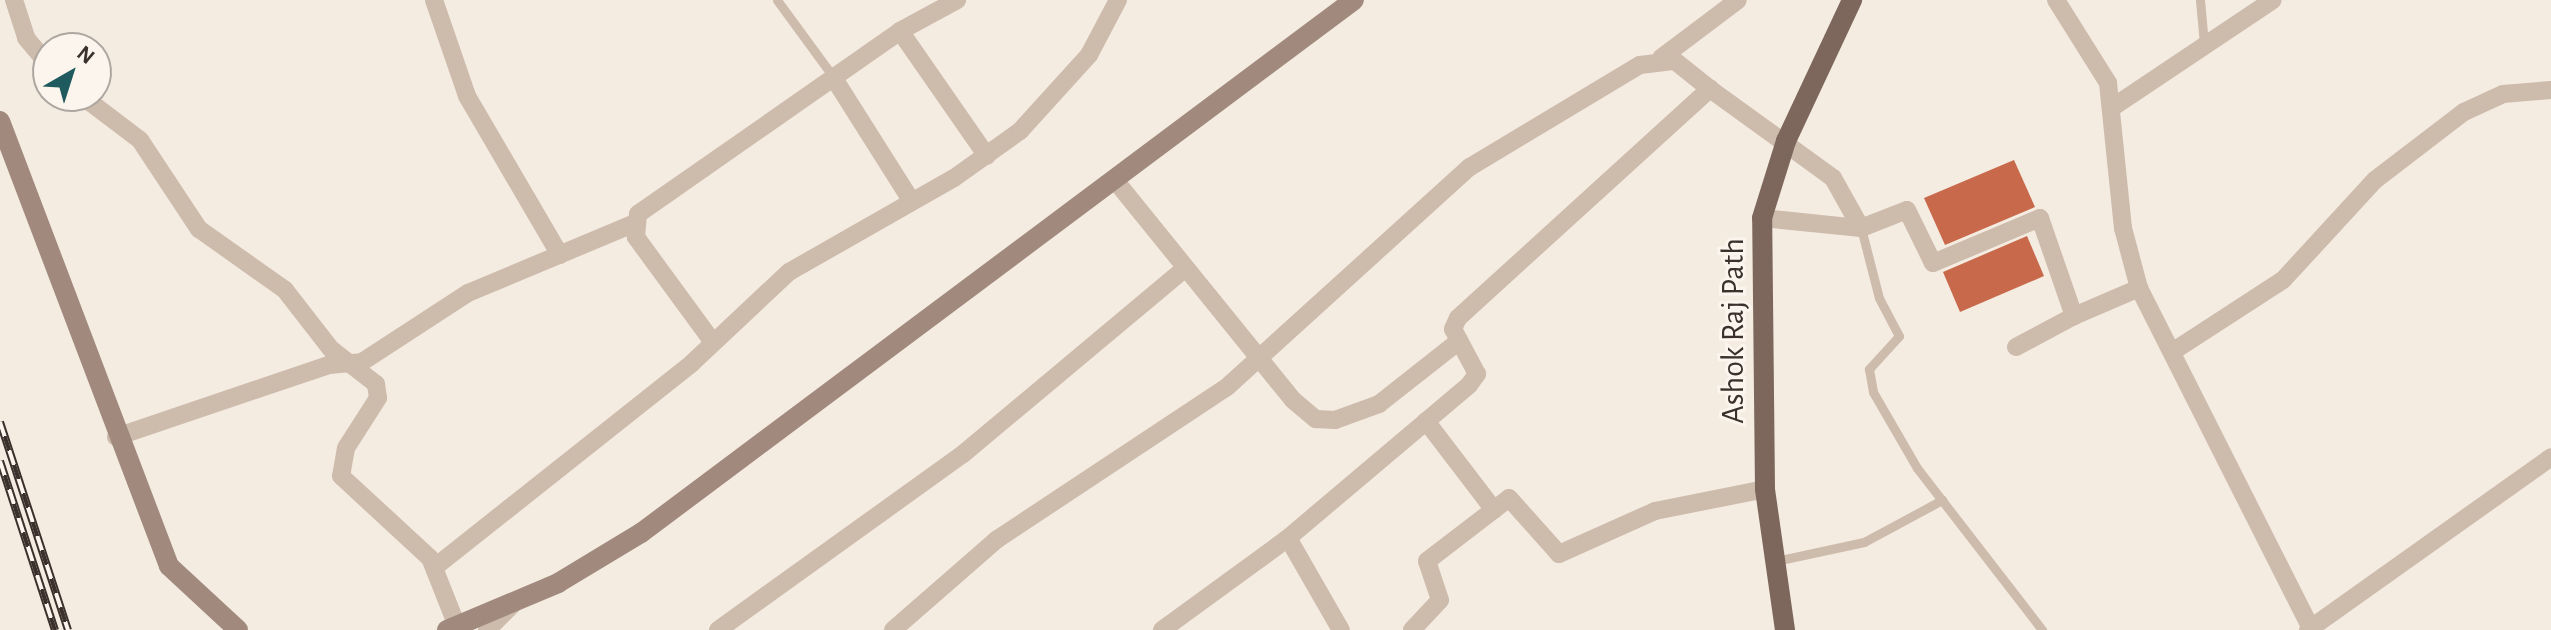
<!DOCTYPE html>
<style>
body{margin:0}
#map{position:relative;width:2551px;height:630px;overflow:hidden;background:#f4ebe1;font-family:"Alegreya Sans",sans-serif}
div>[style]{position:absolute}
.building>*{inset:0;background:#c8694b}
.lane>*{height:9px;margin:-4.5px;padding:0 4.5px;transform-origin:4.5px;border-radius:4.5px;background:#cdbbac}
.street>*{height:18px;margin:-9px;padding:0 9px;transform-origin:9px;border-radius:9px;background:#cdbbac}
.secondary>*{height:20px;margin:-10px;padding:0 10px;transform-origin:10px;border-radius:10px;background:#a18a7d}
.primary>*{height:20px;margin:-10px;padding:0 10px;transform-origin:10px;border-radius:10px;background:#7d675c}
.rail>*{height:8px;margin-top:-4px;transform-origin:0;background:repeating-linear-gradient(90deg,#fbf5ee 0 15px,#3b302b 0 30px);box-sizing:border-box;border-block:2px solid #3b302b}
span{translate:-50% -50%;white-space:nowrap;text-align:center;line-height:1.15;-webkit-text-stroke:6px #fbf5ee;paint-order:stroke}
.street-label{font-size:32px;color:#3b302b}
.north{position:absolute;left:32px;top:32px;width:80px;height:80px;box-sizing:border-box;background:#fbf5ee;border:2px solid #aea6a0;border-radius:50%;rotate:39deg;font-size:22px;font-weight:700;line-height:32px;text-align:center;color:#3b302b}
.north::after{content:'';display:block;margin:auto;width:28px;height:36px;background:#1f5a5e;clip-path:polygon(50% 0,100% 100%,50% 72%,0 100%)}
</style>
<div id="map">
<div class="building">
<i style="clip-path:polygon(2014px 160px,2035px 207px,1945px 245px,1924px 198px)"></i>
<i style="clip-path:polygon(2027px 236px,2044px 276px,1960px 312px,1943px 272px)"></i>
</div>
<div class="lane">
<i style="left:777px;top:0;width:97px;rotate:53.8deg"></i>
<i style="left:2200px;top:0;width:44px;rotate:84.8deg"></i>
<i style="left:1861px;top:228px;width:72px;rotate:75.6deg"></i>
<i style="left:1879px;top:298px;width:43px;rotate:62.2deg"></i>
<i style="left:1899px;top:336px;width:45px;rotate:132.3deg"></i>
<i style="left:1869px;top:369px;width:23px;rotate:80deg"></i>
<i style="left:1873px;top:392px;width:88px;rotate:59.9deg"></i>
<i style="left:1917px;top:468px;width:205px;rotate:52.3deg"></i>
<i style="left:1776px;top:561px;width:90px;rotate:-12.2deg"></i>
<i style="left:1864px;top:542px;width:89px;rotate:-28.3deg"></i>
</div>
<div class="street">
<i style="left:14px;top:0;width:40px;rotate:72deg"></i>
<i style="left:26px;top:38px;width:34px;rotate:50deg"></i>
<i style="left:434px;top:0;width:102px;rotate:71deg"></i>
<i style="left:467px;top:96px;width:184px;rotate:59.7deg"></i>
<i style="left:2056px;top:0;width:98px;rotate:57.9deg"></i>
<i style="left:2108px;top:83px;width:146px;rotate:84.1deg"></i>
<i style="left:2123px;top:228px;width:62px;rotate:75.1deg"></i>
<i style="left:2139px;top:288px;width:383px;rotate:63.2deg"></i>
<i style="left:900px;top:31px;width:152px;rotate:55.2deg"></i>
<i style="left:1661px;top:58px;width:96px;rotate:-37deg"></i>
<i style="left:835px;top:80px;width:142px;rotate:57.7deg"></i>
<i style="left:82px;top:96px;width:73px;rotate:37.2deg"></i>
<i style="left:140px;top:140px;width:107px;rotate:56.5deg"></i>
<i style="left:199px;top:229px;width:105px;rotate:35.3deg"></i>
<i style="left:285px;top:290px;width:75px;rotate:52.1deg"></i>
<i style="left:331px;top:349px;width:57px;rotate:37.9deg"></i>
<i style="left:376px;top:384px;width:14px;rotate:82deg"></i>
<i style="left:378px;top:398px;width:59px;rotate:122.6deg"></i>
<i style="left:346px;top:448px;width:28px;rotate:100deg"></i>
<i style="left:341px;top:476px;width:121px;rotate:42.7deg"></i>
<i style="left:430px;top:558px;width:73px;rotate:68.3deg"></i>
<i style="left:2113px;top:107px;width:192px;rotate:-33.8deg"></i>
<i style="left:1114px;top:179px;width:284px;rotate:51deg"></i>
<i style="left:1293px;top:400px;width:30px;rotate:40deg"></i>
<i style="left:1316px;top:419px;width:19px;rotate:3deg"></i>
<i style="left:1335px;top:420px;width:47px;rotate:-20deg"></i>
<i style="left:1379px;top:404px;width:102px;rotate:-38.2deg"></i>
<i style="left:1762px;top:218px;width:100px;rotate:5.8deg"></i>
<i style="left:1861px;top:228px;width:49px;rotate:-21.4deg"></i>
<i style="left:1907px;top:210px;width:59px;rotate:63.9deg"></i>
<i style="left:1933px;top:263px;width:116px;rotate:-22.8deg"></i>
<i style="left:2040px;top:218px;width:104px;rotate:70.9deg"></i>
<i style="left:2074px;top:316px;width:71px;rotate:-23.3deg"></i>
<i style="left:712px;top:341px;width:129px;rotate:-126.2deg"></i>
<i style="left:636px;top:237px;width:23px;rotate:-85deg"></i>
<i style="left:638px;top:214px;width:320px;rotate:-34.9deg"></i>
<i style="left:900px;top:31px;width:65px;rotate:-28.5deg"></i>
<i style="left:2016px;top:347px;width:66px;rotate:-28.1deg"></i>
<i style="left:2172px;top:352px;width:132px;rotate:-33deg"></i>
<i style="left:2283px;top:280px;width:136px;rotate:-47.4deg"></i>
<i style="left:2375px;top:180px;width:112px;rotate:-37.4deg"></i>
<i style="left:2464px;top:112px;width:43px;rotate:-24.8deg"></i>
<i style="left:2503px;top:94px;width:48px;rotate:-4.8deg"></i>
<i style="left:1426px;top:421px;width:112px;rotate:52.6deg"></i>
<i style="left:116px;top:437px;width:225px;rotate:-18.7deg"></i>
<i style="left:329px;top:365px;width:33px;rotate:-5deg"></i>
<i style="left:362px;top:362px;width:126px;rotate:-33.1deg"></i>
<i style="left:468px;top:293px;width:179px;rotate:-22.7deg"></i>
<i style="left:1288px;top:538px;width:237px;rotate:-40.2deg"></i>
<i style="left:1469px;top:385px;width:14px;rotate:-54deg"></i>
<i style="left:1477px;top:374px;width:51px;rotate:-118.1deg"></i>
<i style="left:1453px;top:329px;width:12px;rotate:-66deg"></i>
<i style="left:1458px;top:318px;width:341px;rotate:-42.3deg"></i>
<i style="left:1710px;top:89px;width:152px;rotate:35.9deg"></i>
<i style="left:1833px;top:178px;width:57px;rotate:60.8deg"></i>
<i style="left:435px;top:567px;width:328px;rotate:-38.4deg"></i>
<i style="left:692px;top:363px;width:133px;rotate:-43.2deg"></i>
<i style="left:789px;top:272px;width:190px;rotate:-29.7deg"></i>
<i style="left:954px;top:178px;width:81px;rotate:-35.5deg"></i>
<i style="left:1020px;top:131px;width:103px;rotate:-47.8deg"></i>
<i style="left:1089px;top:55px;width:62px;rotate:-62.2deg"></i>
<i style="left:487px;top:630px;width:38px;rotate:-45deg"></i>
<i style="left:718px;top:630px;width:302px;rotate:-35.7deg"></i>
<i style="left:963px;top:454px;width:288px;rotate:-39.9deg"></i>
<i style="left:893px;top:630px;width:137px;rotate:-41.1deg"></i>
<i style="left:996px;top:540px;width:277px;rotate:-33.5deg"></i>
<i style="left:1227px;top:387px;width:328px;rotate:-42.2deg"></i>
<i style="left:1470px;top:167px;width:198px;rotate:-31deg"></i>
<i style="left:1640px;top:65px;width:35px;rotate:-7deg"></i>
<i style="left:1675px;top:61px;width:45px;rotate:38.7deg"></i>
<i style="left:1162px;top:630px;width:156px;rotate:-36.1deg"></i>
<i style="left:1288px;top:538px;width:106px;rotate:60.1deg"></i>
<i style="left:1412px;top:630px;width:41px;rotate:-47deg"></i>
<i style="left:1440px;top:600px;width:41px;rotate:-108.4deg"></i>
<i style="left:1427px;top:561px;width:103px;rotate:-37.5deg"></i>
<i style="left:1509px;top:498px;width:75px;rotate:48.2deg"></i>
<i style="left:1559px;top:554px;width:105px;rotate:-24.1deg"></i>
<i style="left:1655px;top:511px;width:112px;rotate:-11.3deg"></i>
<i style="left:2308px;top:630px;width:298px;rotate:-35.4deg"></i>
</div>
<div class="secondary">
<i style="left:0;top:121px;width:476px;rotate:69.2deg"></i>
<i style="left:169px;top:566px;width:94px;rotate:42.8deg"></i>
<i style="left:447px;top:630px;width:121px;rotate:-22.9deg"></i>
<i style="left:558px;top:583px;width:97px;rotate:-31.1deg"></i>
<i style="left:641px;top:533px;width:890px;rotate:-36.78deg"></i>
</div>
<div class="primary">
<i style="left:1785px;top:630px;width:142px;rotate:-98.1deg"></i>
<i style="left:1765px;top:489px;width:271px;rotate:-90.6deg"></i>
<i style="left:1762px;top:218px;width:81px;rotate:-72.7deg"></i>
<i style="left:1786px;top:141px;width:156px;rotate:-64.9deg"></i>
</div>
<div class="rail">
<i style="left:0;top:422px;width:219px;rotate:71.9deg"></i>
<i style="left:0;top:461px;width:178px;rotate:72deg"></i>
</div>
<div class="street-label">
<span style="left:1733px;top:331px;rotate:-90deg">Ashok Raj Path</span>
</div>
<div class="north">N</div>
</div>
